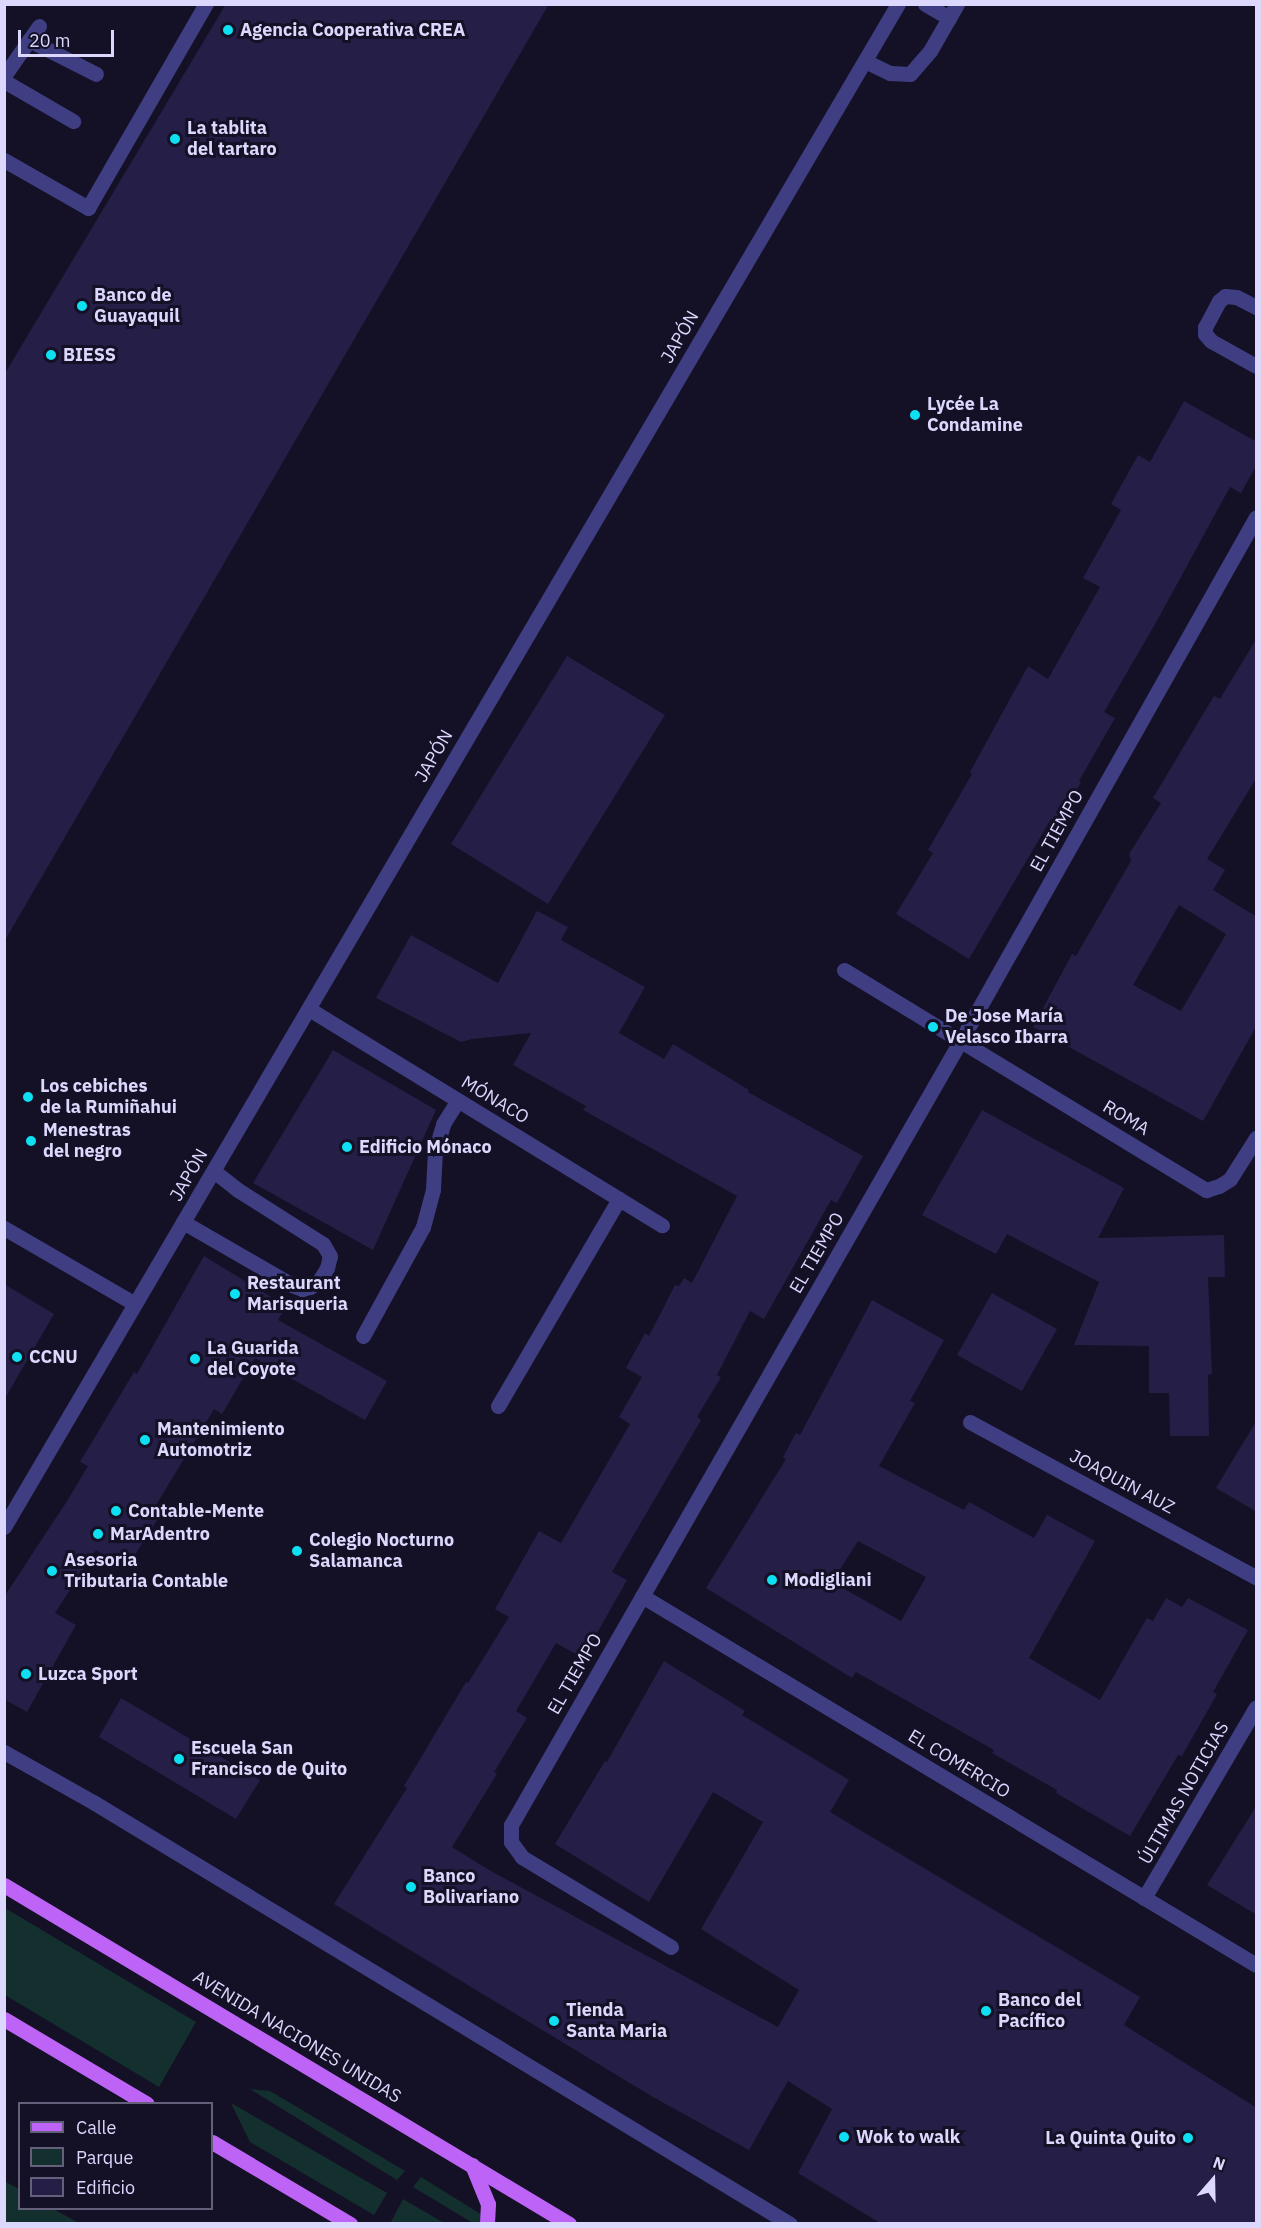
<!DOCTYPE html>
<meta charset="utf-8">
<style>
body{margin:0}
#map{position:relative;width:1261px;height:2228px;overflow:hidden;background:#141126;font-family:"IBM Plex Sans",sans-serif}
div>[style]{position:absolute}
.green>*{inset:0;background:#14302e}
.building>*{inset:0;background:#251e46}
.minor>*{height:15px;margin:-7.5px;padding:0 7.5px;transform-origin:7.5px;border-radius:7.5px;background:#3f3e82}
.major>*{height:15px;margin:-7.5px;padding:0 7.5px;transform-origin:7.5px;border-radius:7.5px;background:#bd64f7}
.dots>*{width:16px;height:16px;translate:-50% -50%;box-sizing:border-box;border:3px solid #141126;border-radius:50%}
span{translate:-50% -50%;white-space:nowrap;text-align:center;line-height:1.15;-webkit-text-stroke:6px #141126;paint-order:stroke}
.poi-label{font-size:18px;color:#dbd7fd;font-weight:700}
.left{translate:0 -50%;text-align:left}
.right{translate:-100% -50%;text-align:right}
.street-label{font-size:18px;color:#dbd7fd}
.frame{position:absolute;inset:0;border:6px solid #dbd7fd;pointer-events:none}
.legend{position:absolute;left:18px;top:2102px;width:195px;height:108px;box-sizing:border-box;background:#141126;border:2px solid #64607c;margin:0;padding:8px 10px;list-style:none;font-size:18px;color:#dbd7fd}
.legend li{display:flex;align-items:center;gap:12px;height:30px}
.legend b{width:30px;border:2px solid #64607c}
.north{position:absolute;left:1183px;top:2150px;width:60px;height:60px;-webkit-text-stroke:4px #141126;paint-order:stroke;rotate:20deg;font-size:16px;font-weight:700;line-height:24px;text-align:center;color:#dbd7fd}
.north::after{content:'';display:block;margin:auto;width:21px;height:27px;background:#dbd7fd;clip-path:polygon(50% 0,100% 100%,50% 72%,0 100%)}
.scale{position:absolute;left:18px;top:30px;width:96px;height:27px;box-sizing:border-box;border:3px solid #dbd7fd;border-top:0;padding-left:8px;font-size:18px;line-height:21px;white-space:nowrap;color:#dbd7fd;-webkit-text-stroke:4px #141126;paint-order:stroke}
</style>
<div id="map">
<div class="green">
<i style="clip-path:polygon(5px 1908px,196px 2022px,159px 2087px,5px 1995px)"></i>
<i style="clip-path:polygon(250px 2089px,270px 2091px,405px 2171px,397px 2180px)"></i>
<i style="clip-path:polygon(231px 2103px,387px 2193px,374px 2215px,250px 2142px)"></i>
<i style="clip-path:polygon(421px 2177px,495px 2223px,473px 2223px,413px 2187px)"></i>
<i style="clip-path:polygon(4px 2181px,19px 2189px,20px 2208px,53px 2209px,79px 2223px,5px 2223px)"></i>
<i style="clip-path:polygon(403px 2199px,444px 2223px,393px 2223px,391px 2222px)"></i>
</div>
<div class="building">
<i style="clip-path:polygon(226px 4px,549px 4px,4px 942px,4px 375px)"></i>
<i style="clip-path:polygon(1184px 401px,1257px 442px,1257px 464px,1241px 493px,1230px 487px,1158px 619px,1104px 712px,1115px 718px,1079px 781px,1081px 782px,1058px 823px,1051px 819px,969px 959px,896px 914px,933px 853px,928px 850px,972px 774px,970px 772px,1028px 666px,1048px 679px,1100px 587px,1083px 578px,1121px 510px,1111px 504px,1138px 455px,1150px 462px)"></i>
<i style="clip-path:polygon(evenodd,1257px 638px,1257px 777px,1207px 859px,1225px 870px,1213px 890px,1257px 917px,1257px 1025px,1203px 1121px,1033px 1027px,1072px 954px,1076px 956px,1131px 861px,1129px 854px,1161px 803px,1153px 798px,1214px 696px,1220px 699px,1257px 638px,1179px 905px,1226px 934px,1181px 1011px,1133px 985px,1179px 905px)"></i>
<i style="clip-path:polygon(567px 656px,665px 715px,548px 904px,451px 844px)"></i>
<i style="clip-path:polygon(537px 911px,568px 927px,561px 940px,645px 987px,619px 1033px,664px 1059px,673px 1044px,749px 1090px,748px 1092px,863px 1156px,837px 1203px,831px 1200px,764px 1319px,750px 1311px,717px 1375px,721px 1377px,697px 1417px,701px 1420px,612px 1572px,627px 1580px,583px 1658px,556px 1643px,516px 1711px,527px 1718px,494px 1772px,497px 1774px,452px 1847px,489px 1870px,778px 2027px,799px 1990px,701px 1929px,763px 1822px,713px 1792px,649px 1902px,555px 1844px,605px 1761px,607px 1762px,664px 1661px,745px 1711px,742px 1715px,849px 1780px,830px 1812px,1140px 1997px,1124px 2025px,1257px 2108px,1257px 2223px,880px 2223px,798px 2173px,832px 2109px,788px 2081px,749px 2150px,653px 2097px,334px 1904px,407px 1788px,404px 1786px,466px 1682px,468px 1683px,509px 1617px,495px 1609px,539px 1531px,561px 1543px,630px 1424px,619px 1417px,642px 1377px,626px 1368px,645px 1333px,649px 1336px,675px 1285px,679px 1286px,684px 1278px,692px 1283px,737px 1196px,583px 1110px,586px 1106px,513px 1065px,531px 1033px,472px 1039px,461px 1042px,376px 998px,411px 935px,498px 983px)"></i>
<i style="clip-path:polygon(333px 1050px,436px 1110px,373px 1250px,253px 1183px)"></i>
<i style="clip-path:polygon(982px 1110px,1124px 1188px,1098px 1238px,1224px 1235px,1225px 1277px,1208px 1277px,1212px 1374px,1208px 1375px,1209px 1436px,1170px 1436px,1169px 1393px,1149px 1393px,1149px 1346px,1074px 1345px,1099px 1282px,1007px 1234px,996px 1254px,922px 1215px)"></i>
<i style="clip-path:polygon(204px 1256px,286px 1306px,278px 1320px,387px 1381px,365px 1420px,255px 1358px,222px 1414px,214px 1409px,150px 1515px,157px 1520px,126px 1569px,96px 1550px,55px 1613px,76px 1625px,27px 1712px,4px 1699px,4px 1597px,69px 1498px,88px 1466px,80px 1462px,134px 1372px,137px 1374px)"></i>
<i style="clip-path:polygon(4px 1284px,54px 1314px,4px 1400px)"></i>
<i style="clip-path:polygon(992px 1293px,1057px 1329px,1022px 1391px,957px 1355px)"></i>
<i style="clip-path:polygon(evenodd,872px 1300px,944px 1340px,910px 1401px,915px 1403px,879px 1466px,964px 1510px,969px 1502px,1034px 1538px,1047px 1515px,1095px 1541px,1029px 1658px,1100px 1700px,1147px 1618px,1153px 1621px,1166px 1598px,1182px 1607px,1188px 1598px,1248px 1630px,1213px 1692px,1217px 1694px,1182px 1756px,1178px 1755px,1130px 1836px,1056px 1793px,1057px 1790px,992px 1753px,994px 1750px,856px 1672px,852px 1678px,706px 1588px,786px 1459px,783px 1457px,796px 1433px,800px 1435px,872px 1300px,858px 1541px,926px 1577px,901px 1621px,832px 1582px,858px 1541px)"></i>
<i style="clip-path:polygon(1257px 1420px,1257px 1512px,1216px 1488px)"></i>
<i style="clip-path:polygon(121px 1698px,260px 1780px,236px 1819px,99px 1737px)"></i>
<i style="clip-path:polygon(1257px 1805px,1257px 1915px,1207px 1885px)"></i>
</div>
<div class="minor">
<i style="left:925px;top:4px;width:28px;rotate:30deg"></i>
<i style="left:29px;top:40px;width:75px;rotate:26.9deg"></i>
<i style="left:865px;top:61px;width:28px;rotate:26deg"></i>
<i style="left:890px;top:73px;width:20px;rotate:3deg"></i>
<i style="left:910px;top:74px;width:30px;rotate:-49deg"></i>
<i style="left:930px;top:51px;width:54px;rotate:-60.1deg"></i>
<i style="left:4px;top:76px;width:61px;rotate:-55deg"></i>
<i style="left:4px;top:81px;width:80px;rotate:30.1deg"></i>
<i style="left:4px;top:160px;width:97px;rotate:29.7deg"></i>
<i style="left:88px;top:208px;width:236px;rotate:-60deg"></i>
<i style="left:1256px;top:307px;width:22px;rotate:-153deg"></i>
<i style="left:1236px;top:297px;width:11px;rotate:-175deg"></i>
<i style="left:1225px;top:296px;width:8px;rotate:140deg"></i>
<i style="left:1219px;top:301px;width:30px;rotate:118deg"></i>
<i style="left:1205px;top:327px;width:7px;rotate:90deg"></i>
<i style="left:1205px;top:334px;width:9px;rotate:49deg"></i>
<i style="left:1211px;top:341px;width:51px;rotate:29.1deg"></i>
<i style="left:844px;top:970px;width:424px;rotate:31.3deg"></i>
<i style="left:1206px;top:1190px;width:14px;rotate:-17deg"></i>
<i style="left:1219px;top:1186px;width:13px;rotate:-32deg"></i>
<i style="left:1230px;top:1179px;width:49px;rotate:-57.6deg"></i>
<i style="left:309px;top:1009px;width:414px;rotate:31.5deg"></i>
<i style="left:183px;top:1222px;width:126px;rotate:30deg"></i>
<i style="left:292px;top:1285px;width:11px;rotate:22deg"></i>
<i style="left:302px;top:1289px;width:8px;rotate:-14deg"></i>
<i style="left:310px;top:1287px;width:11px;rotate:-34deg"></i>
<i style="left:319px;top:1281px;width:15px;rotate:-58deg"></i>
<i style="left:327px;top:1268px;width:12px;rotate:-76deg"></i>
<i style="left:330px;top:1256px;width:14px;rotate:-120deg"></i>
<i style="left:323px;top:1244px;width:101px;rotate:-147.6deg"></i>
<i style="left:238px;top:1190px;width:31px;rotate:-142deg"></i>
<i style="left:4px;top:1228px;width:151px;rotate:30.1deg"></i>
<i style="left:363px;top:1336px;width:124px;rotate:-61.2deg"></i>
<i style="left:423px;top:1227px;width:39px;rotate:-75deg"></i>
<i style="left:433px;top:1189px;width:38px;rotate:-87deg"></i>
<i style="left:435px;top:1151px;width:28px;rotate:-73deg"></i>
<i style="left:443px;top:1124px;width:28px;rotate:-58deg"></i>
<i style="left:498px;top:1406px;width:240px;rotate:-59.7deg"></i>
<i style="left:970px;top:1422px;width:325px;rotate:28.5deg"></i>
<i style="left:4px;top:1527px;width:1766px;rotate:-59.59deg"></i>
<i style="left:642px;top:1596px;width:716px;rotate:31deg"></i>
<i style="left:4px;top:1752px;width:102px;rotate:29.3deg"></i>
<i style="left:93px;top:1802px;width:815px;rotate:31.19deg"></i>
<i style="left:1144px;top:1898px;width:221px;rotate:-59.6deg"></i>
<i style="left:671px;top:1947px;width:174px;rotate:-148.9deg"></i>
<i style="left:522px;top:1857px;width:19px;rotate:-126deg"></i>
<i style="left:511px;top:1842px;width:17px;rotate:-90deg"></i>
<i style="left:511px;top:1825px;width:905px;rotate:-60.18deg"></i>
<i style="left:961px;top:1040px;width:600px;rotate:-60.57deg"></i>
</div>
<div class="major">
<i style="left:4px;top:1885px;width:659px;rotate:30.96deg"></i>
<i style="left:4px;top:2019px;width:166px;rotate:30.7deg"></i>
<i style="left:212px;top:2142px;width:161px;rotate:30.7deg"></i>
<i style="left:472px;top:2165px;width:42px;rotate:67.7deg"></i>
<i style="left:488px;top:2204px;width:20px;rotate:93deg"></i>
</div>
<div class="dots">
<i style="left:228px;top:30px;background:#0ee0f3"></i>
<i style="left:175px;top:139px;background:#0ee0f3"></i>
<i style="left:82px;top:306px;background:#0ee0f3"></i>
<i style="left:51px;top:355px;background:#0ee0f3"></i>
<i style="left:915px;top:415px;background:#0ee0f3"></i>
<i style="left:933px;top:1027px;background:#0ee0f3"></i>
<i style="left:28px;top:1097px;background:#0ee0f3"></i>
<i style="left:31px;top:1141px;background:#0ee0f3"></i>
<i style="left:347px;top:1147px;background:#0ee0f3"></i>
<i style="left:235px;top:1294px;background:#0ee0f3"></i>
<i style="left:17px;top:1357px;background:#0ee0f3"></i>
<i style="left:195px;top:1359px;background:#0ee0f3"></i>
<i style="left:145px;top:1440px;background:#0ee0f3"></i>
<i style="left:116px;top:1511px;background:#0ee0f3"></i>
<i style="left:98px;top:1534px;background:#0ee0f3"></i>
<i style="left:297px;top:1551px;background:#0ee0f3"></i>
<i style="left:52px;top:1571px;background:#0ee0f3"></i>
<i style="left:772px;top:1580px;background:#0ee0f3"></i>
<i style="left:26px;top:1674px;background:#0ee0f3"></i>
<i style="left:179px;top:1759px;background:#0ee0f3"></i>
<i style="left:411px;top:1887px;background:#0ee0f3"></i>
<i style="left:986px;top:2011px;background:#0ee0f3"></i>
<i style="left:554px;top:2021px;background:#0ee0f3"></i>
<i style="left:844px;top:2137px;background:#0ee0f3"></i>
<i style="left:1188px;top:2138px;background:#0ee0f3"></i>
</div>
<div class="poi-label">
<span class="left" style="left:240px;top:30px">Agencia Cooperativa CREA</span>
<span class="left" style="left:187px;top:139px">La tablita<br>del tartaro</span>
<span class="left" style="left:94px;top:306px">Banco de<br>Guayaquil</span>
<span class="left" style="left:63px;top:355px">BIESS</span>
<span class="left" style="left:927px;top:415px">Lycée La<br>Condamine</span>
<span class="left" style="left:945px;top:1027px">De Jose María<br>Velasco Ibarra</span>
<span class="left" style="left:40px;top:1097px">Los cebiches<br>de la Rumiñahui</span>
<span class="left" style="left:43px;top:1141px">Menestras<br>del negro</span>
<span class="left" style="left:359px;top:1147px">Edificio Mónaco</span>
<span class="left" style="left:247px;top:1294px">Restaurant<br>Marisqueria</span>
<span class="left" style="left:207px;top:1359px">La Guarida<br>del Coyote</span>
<span class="left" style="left:29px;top:1357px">CCNU</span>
<span class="left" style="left:157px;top:1440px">Mantenimiento<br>Automotriz</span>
<span class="left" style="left:128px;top:1511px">Contable-Mente</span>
<span class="left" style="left:110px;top:1534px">MarAdentro</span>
<span class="left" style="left:309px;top:1551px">Colegio Nocturno<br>Salamanca</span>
<span class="left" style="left:64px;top:1571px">Asesoria<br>Tributaria Contable</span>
<span class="left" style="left:784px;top:1580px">Modigliani</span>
<span class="left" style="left:38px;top:1674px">Luzca Sport</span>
<span class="left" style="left:191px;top:1759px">Escuela San<br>Francisco de Quito</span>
<span class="left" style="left:423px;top:1887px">Banco<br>Bolivariano</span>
<span class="left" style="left:998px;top:2011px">Banco del<br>Pacífico</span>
<span class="left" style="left:566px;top:2021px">Tienda<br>Santa Maria</span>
<span class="left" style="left:856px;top:2137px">Wok to walk</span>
<span class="right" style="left:1176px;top:2138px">La Quinta Quito</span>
</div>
<div class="street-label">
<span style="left:680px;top:337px;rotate:-60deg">JAPÓN</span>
<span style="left:434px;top:756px;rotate:-60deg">JAPÓN</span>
<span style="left:1057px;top:831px;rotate:-61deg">EL TIEMPO</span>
<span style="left:495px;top:1100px;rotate:31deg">MÓNACO</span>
<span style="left:1126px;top:1118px;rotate:31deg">ROMA</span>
<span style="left:189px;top:1175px;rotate:-60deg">JAPÓN</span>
<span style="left:817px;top:1253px;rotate:-60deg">EL TIEMPO</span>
<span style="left:1122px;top:1482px;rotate:28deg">JOAQUIN AUZ</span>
<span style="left:575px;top:1674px;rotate:-60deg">EL TIEMPO</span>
<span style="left:959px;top:1764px;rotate:31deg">EL COMERCIO</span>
<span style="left:1184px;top:1793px;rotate:-60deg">ÚLTIMAS NOTICIAS</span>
<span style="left:297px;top:2037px;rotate:31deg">AVENIDA NACIONES UNIDAS</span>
</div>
<div class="frame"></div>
<ul class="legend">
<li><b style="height:8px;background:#bd64f7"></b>Calle</li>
<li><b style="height:16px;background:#14302e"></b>Parque</li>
<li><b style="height:16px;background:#251e46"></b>Edificio</li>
</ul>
<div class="north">N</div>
<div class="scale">20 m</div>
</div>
